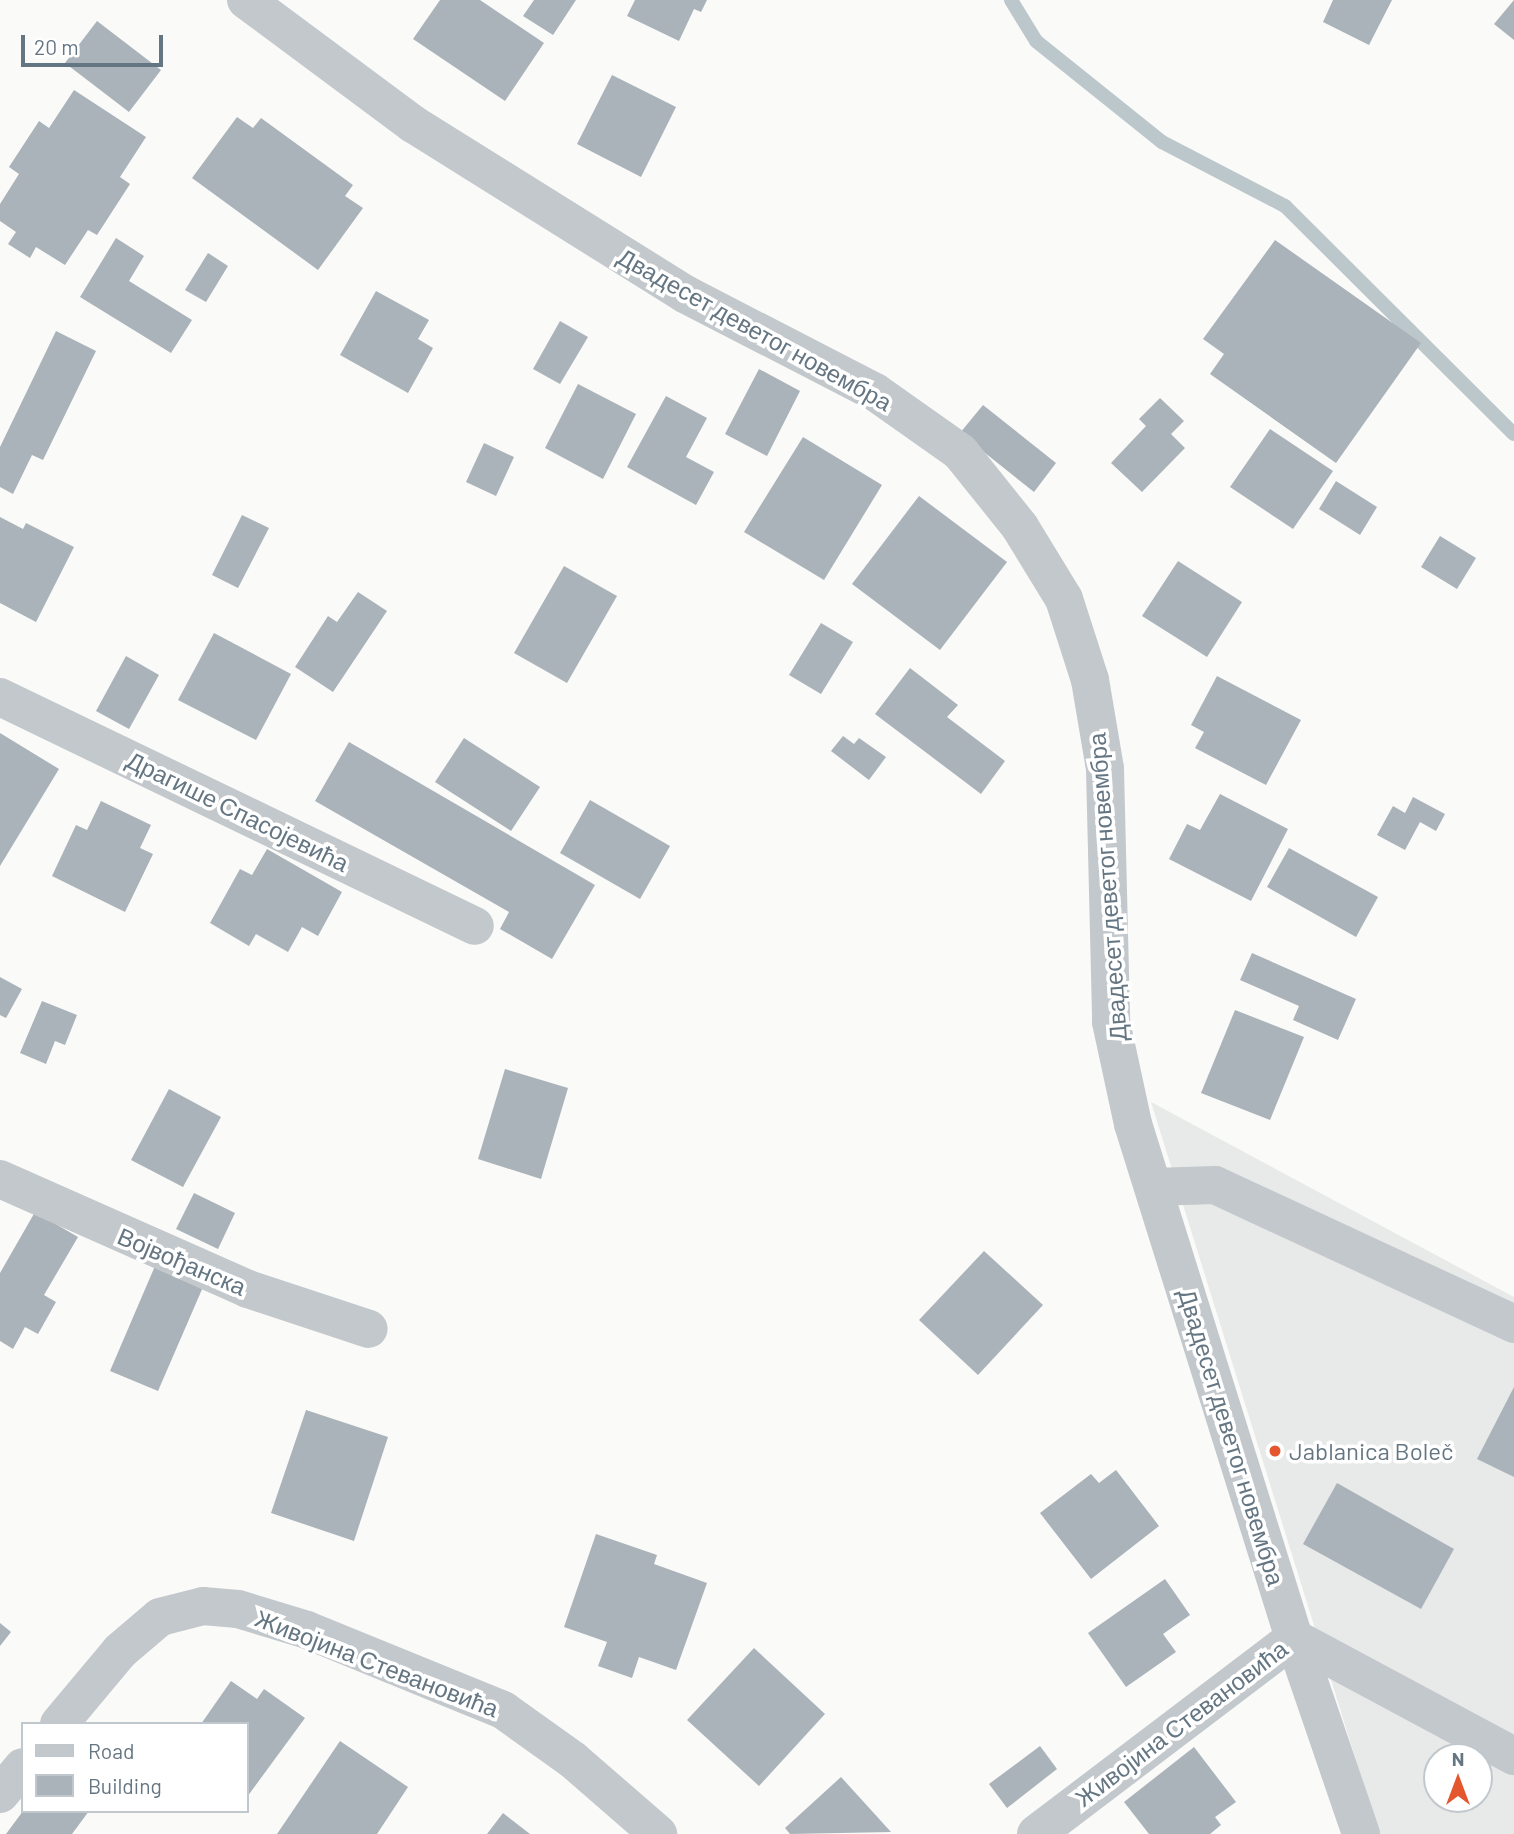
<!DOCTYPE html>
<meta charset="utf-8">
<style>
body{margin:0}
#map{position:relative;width:1514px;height:1834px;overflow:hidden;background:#fafaf8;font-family:Barlow,sans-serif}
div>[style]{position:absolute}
.built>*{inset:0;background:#e8e9e9}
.stream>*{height:14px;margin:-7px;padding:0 7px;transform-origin:7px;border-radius:7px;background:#bbc7cb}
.building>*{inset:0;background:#aab3b9}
.minor>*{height:38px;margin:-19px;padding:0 19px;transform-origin:19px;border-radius:19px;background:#c3c8cc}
.dots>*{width:19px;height:19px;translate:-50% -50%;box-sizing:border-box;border:4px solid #fff;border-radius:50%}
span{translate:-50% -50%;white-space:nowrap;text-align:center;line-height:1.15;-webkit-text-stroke:7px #fff;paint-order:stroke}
.street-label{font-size:24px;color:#657683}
.poi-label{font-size:24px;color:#657683}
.left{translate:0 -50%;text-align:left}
.legend{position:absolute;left:21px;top:1722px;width:228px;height:91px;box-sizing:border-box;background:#fff;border:2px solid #c1c8cd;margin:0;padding:9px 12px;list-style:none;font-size:21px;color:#657683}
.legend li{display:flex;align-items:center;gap:14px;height:35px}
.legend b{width:35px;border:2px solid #c1c8cd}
.north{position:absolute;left:1423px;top:1743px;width:70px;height:70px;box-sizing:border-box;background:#fff;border:2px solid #c1c8cd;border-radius:50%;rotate:0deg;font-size:19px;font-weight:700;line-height:28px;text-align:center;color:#657683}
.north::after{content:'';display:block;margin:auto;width:24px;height:32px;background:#e4572e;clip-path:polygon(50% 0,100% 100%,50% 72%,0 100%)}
.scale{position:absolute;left:21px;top:35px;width:142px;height:32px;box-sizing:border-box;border:4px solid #657683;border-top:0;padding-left:9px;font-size:21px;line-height:24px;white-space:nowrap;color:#657683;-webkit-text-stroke:5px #fff;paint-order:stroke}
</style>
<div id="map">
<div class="built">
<i style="clip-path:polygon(evenodd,1151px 1102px,1514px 1297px,1514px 1834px,1379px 1834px,1151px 1102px,1437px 1757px,1479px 1757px,1479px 1799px,1437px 1799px,1437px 1757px)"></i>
</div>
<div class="stream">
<i style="left:1011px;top:0;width:48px;rotate:58.6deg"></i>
<i style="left:1036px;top:41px;width:161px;rotate:38.7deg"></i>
<i style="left:1162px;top:142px;width:139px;rotate:27.5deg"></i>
<i style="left:1285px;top:206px;width:323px;rotate:44.9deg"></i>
</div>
<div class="building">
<i style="clip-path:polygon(440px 0,480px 0,544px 43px,505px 101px,413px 39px)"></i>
<i style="clip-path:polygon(534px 0,576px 0,553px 35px,523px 16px)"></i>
<i style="clip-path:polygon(635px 0,707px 0,701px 12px,694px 9px,679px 41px,627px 16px)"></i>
<i style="clip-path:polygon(1333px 0,1392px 0,1369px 45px,1323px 22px)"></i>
<i style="clip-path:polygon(1514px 0,1514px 40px,1494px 24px)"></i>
<i style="clip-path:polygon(97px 21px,161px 70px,129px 112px,65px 63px)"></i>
<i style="clip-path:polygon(612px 75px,676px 107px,641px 177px,577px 144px)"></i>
<i style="clip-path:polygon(74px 90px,146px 137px,120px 177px,130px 184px,97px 235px,88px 230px,65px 265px,36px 247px,30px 258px,8px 244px,16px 232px,0 221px,0 204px,19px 174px,9px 167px,39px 121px,49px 128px)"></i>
<i style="clip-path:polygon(237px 117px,253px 128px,261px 118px,353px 185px,345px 196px,363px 208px,318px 270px,192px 178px)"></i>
<i style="clip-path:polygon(116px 238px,144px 256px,129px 281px,192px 320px,171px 353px,80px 297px)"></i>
<i style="clip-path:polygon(1275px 240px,1421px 343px,1336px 463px,1210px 374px,1224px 354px,1203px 339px)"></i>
<i style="clip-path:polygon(208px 253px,228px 266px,206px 302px,185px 290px)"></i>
<i style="clip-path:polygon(376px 291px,429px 320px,418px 339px,433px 348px,408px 393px,340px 355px)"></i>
<i style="clip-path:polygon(560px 321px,588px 337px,560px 384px,533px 369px)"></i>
<i style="clip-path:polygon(56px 331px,96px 351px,43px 460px,32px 455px,13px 494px,0 487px,0 447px)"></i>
<i style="clip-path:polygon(759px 369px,800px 391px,767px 456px,725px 434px)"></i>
<i style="clip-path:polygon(578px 384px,636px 414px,603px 479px,545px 448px)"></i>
<i style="clip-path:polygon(666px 396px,707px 418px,686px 457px,714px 472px,696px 505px,627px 467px)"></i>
<i style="clip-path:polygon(1160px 398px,1184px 421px,1171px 434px,1185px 448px,1142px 492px,1111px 463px,1146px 426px,1139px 419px)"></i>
<i style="clip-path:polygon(983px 405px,1056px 463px,1034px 492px,960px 433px)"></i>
<i style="clip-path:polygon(1270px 429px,1333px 471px,1293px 529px,1230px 487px)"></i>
<i style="clip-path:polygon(803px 437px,882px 485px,824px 580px,744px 532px)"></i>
<i style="clip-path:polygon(484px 443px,514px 457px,496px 496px,466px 482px)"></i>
<i style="clip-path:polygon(1336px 481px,1377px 507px,1360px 535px,1319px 509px)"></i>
<i style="clip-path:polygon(919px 496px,1007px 562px,940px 650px,852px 584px)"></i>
<i style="clip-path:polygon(242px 515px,269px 528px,238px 588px,212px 575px)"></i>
<i style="clip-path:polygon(0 517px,23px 529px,26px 523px,74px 547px,36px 622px,0 603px)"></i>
<i style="clip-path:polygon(1440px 536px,1476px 558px,1457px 589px,1421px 567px)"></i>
<i style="clip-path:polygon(1178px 561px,1242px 602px,1207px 657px,1142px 616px)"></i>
<i style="clip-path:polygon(564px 566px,617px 596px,567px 683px,514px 653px)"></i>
<i style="clip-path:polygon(358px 592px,387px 611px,333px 692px,295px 667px,328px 616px,337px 622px)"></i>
<i style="clip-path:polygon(821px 623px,853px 642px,821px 694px,789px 675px)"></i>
<i style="clip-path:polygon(214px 633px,291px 674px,256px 740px,178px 700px)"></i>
<i style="clip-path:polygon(126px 656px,159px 675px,129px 729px,96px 711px)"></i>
<i style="clip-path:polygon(910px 668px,958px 705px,947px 717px,1005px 761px,981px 794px,875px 714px)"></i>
<i style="clip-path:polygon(1217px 676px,1301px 720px,1266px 785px,1195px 748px,1204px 732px,1191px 725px)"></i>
<i style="clip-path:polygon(0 733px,59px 769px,0 866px)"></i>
<i style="clip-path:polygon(843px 736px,854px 744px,859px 738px,886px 757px,869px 780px,831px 751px)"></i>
<i style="clip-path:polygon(464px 738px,540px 787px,511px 831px,435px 782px)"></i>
<i style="clip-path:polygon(349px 742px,595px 885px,552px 959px,500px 929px,509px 912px,315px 801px)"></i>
<i style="clip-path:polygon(1220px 794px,1288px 829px,1251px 901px,1169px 859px,1187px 824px,1200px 830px)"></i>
<i style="clip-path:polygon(1413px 797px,1445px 814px,1436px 831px,1420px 822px,1405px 850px,1377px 835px,1393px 806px,1405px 813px)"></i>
<i style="clip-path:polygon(590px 800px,670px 846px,640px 899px,560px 853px)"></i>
<i style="clip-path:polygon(101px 801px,151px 825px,140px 848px,153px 854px,125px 912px,52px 876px,76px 825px,87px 830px)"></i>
<i style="clip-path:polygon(1289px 848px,1378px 897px,1356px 937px,1267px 887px)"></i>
<i style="clip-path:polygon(267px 849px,342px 892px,318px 936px,302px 927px,288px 952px,256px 934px,249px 946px,210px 923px,240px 869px,252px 875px)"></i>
<i style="clip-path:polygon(1252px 953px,1356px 999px,1338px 1040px,1293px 1020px,1299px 1006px,1240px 980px)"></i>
<i style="clip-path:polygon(0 977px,22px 989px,6px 1018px,0 1015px)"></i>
<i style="clip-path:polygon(42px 1001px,77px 1015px,65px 1045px,55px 1041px,46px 1064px,20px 1053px)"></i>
<i style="clip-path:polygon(1235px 1010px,1304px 1037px,1270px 1120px,1201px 1093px)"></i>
<i style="clip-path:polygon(505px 1069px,568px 1088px,541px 1179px,478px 1159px)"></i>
<i style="clip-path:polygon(169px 1089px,221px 1117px,183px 1187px,131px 1160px)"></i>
<i style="clip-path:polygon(194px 1193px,235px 1213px,218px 1249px,176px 1229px)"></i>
<i style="clip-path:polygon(35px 1212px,78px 1237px,44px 1295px,56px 1302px,38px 1334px,25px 1327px,13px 1349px,0 1341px,0 1273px)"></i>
<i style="clip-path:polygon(984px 1251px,1043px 1305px,978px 1375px,919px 1320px)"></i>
<i style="clip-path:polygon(155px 1266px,203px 1287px,158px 1391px,110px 1371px)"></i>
<i style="clip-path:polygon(1514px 1387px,1514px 1477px,1477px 1459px)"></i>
<i style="clip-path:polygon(306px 1410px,388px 1437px,354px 1541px,271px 1513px)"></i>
<i style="clip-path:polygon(1116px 1470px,1159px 1526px,1091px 1579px,1040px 1513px,1091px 1474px,1099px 1483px)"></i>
<i style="clip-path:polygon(1337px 1483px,1454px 1549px,1421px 1609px,1303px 1544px)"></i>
<i style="clip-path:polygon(596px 1534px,657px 1555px,654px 1564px,707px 1583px,676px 1670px,639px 1657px,632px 1678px,598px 1666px,607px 1642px,564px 1627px)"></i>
<i style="clip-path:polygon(1165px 1579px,1190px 1615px,1163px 1634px,1176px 1652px,1126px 1687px,1088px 1633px)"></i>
<i style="clip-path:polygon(0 1623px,11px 1632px,0 1646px)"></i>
<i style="clip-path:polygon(754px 1648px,825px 1714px,759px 1786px,687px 1720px)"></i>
<i style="clip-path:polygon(231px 1681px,257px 1699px,264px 1689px,305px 1718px,247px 1797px,247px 1724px,201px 1724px)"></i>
<i style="clip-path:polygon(340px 1741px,408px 1787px,377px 1834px,277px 1834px)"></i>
<i style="clip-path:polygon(1040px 1746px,1057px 1769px,1007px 1808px,989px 1784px)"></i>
<i style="clip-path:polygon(1194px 1747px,1236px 1802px,1215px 1817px,1221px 1825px,1210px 1834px,1149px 1834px,1124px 1802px)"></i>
<i style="clip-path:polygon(841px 1777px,891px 1832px,790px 1834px,785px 1828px)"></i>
<i style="clip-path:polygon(23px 1811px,89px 1811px,72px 1834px,6px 1834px)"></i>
<i style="clip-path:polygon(503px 1813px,530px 1834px,487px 1834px)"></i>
</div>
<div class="minor">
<i style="left:246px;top:0;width:208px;rotate:36.6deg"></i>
<i style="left:413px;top:124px;width:321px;rotate:32deg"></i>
<i style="left:685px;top:294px;width:214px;rotate:27.3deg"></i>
<i style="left:875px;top:392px;width:104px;rotate:35.2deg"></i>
<i style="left:960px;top:452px;width:96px;rotate:51.3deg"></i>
<i style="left:1020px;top:527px;width:84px;rotate:58.6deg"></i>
<i style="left:1064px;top:599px;width:85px;rotate:72.2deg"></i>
<i style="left:1090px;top:680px;width:90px;rotate:80.4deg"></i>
<i style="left:1105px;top:769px;width:253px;rotate:88.6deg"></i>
<i style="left:1111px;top:1022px;width:104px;rotate:77.8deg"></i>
<i style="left:1133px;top:1124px;width:539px;rotate:72.61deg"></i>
<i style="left:1294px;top:1638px;width:207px;rotate:71.1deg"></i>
<i style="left:0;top:697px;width:527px;rotate:25.74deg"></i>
<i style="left:0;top:1179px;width:271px;rotate:23.9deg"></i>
<i style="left:248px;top:1289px;width:127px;rotate:18.3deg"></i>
<i style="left:1153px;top:1187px;width:62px;rotate:-1.8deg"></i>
<i style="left:1215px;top:1185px;width:330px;rotate:24.9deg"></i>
<i style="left:59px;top:1724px;width:95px;rotate:-50.1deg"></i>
<i style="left:120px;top:1651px;width:52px;rotate:-40.4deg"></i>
<i style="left:160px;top:1617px;width:44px;rotate:-14.3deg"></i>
<i style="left:203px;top:1606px;width:35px;rotate:5deg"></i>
<i style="left:238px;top:1609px;width:72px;rotate:16.9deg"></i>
<i style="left:307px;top:1630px;width:212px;rotate:22.2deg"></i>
<i style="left:503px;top:1710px;width:86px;rotate:35.5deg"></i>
<i style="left:573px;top:1760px;width:113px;rotate:41deg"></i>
<i style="left:0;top:1794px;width:35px;rotate:-50deg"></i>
<i style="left:1036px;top:1834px;width:324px;rotate:-37.2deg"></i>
<i style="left:1294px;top:1638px;width:250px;rotate:28.2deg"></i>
</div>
<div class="dots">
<i style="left:1275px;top:1451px;background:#e4572e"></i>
</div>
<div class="street-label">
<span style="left:755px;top:329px;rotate:29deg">Двадесет деветог новембра</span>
<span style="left:238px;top:811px;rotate:26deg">Драгише Спасојевића</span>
<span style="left:1107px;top:887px;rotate:-94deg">Двадесет деветог новембра</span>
<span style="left:182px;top:1261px;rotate:23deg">Војвођанска</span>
<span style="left:1232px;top:1437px;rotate:73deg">Двадесет деветог новембра</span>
<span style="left:377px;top:1663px;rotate:21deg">Живојина Стевановића</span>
<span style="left:1181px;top:1723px;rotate:-37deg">Живојина Стевановића</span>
</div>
<div class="poi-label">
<span class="left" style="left:1289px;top:1451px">Jablanica Boleč</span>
</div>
<ul class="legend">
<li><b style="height:9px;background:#c3c8cc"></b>Road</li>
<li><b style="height:19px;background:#aab3b9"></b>Building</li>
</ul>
<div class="north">N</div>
<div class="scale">20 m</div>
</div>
